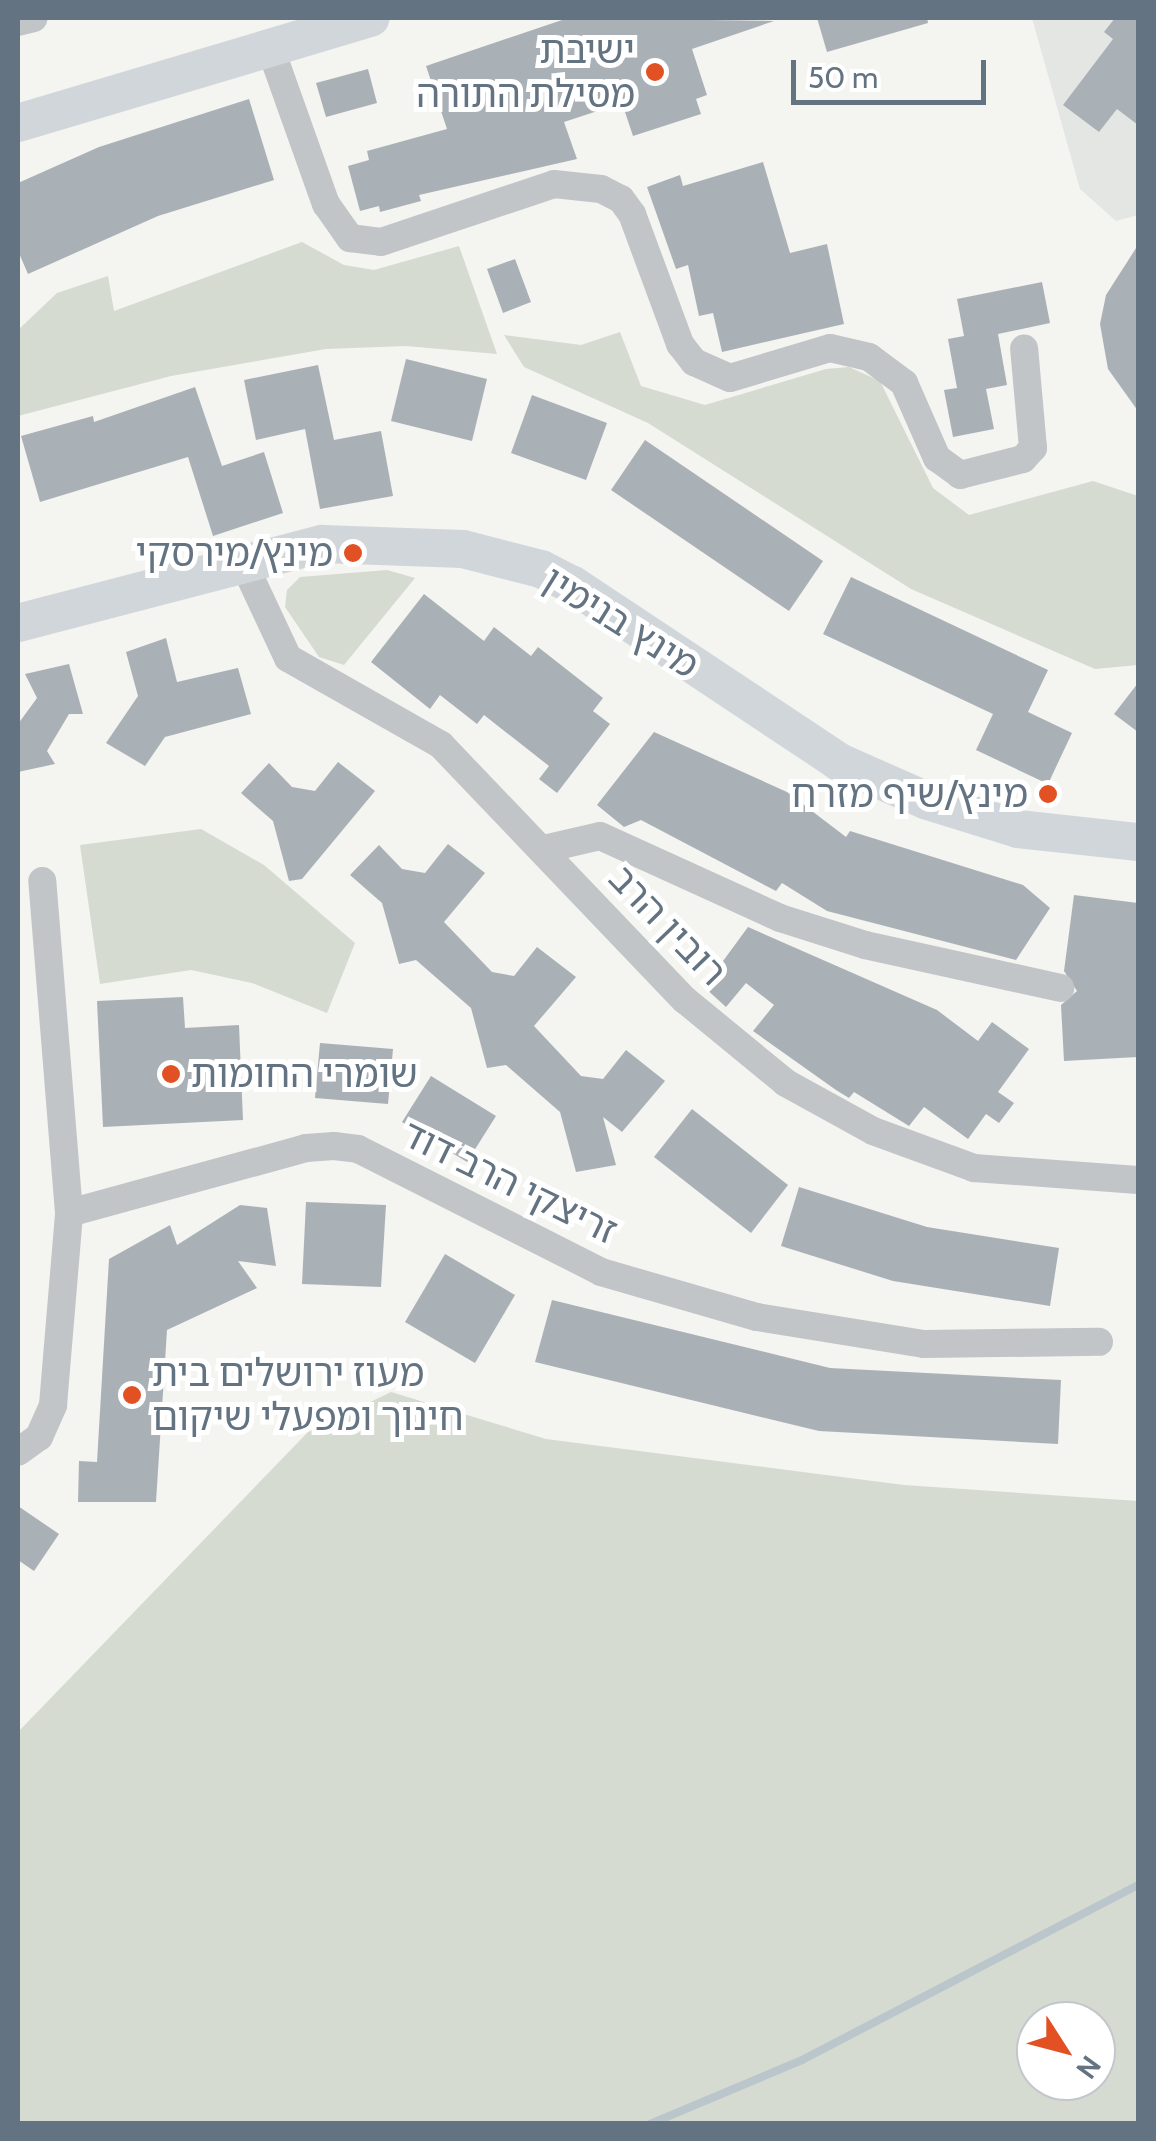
<!DOCTYPE html>
<meta charset="utf-8">
<style>
body{margin:0}
#map{position:relative;width:1156px;height:2141px;overflow:hidden;background:#f4f4f0;font-family:Cabin,"Noto Sans Hebrew",sans-serif}
div>[style]{position:absolute}
.built>*{inset:0;background:#e4e6e4}
.green>*{inset:0;background:#d5dbd1}
.stream>*{height:8px;margin:-4px;padding:0 4px;transform-origin:4px;border-radius:4px;background:#bac6cb}
.building>*{inset:0;background:#aab1b6}
.street>*{height:28px;margin:-14px;padding:0 14px;transform-origin:14px;border-radius:14px;background:#c1c5c8}
.secondary>*{height:38px;margin:-19px;padding:0 19px;transform-origin:19px;border-radius:19px;background:#d1d6da}
.dots>*{width:28px;height:28px;translate:-50% -50%;box-sizing:border-box;border:5px solid #fff;border-radius:50%}
span{translate:-50% -50%;white-space:nowrap;text-align:center;line-height:1.15;-webkit-text-stroke:10px #fff;paint-order:stroke}
.poi-label{font-size:38px;color:#637381}
.right{translate:-100% -50%;text-align:right}
.left{translate:0 -50%;text-align:left}
.street-label{font-size:38px;color:#637381}
.frame{position:absolute;inset:0;border:20px solid #637381;pointer-events:none}
.north{position:absolute;left:1016px;top:2001px;width:100px;height:100px;box-sizing:border-box;background:#fff;border:2px solid #c1c7cd;border-radius:50%;rotate:126deg;font-size:28px;font-weight:700;line-height:40px;text-align:center;color:#637381}
.north::after{content:'';display:block;margin:auto;width:35px;height:45px;background:#e15123;clip-path:polygon(50% 0,100% 100%,50% 72%,0 100%)}
.scale{position:absolute;left:791px;top:60px;width:195px;height:45px;box-sizing:border-box;border:5px solid #637381;border-top:0;padding-left:12px;font-size:30px;line-height:35px;white-space:nowrap;color:#637381;-webkit-text-stroke:8px #fff;paint-order:stroke}
</style>
<div id="map">
<div class="built">
<i style="clip-path:polygon(1032px 18px,1138px 18px,1138px 215px,1116px 221px,1080px 189px)"></i>
</div>
<div class="green">
<i style="clip-path:polygon(302px 242px,344px 265px,374px 270px,459px 246px,497px 354px,406px 346px,326px 349px,171px 376px,18px 416px,18px 330px,57px 293px,108px 276px,114px 311px)"></i>
<i style="clip-path:polygon(620px 332px,641px 386px,705px 405px,826px 369px,849px 367px,880px 381px,933px 488px,969px 515px,1093px 481px,1138px 496px,1138px 665px,1095px 669px,911px 589px,648px 423px,524px 367px,504px 335px,581px 345px)"></i>
<i style="clip-path:polygon(387px 570px,415px 578px,344px 665px,319px 657px,285px 607px,287px 590px,300px 577px)"></i>
<i style="clip-path:polygon(201px 829px,264px 865px,355px 943px,327px 1013px,252px 983px,191px 970px,100px 984px,80px 845px)"></i>
<i style="clip-path:polygon(evenodd,391px 1392px,546px 1439px,904px 1485px,1138px 1501px,1138px 2123px,18px 2123px,18px 1732px,308px 1432px,391px 1392px,1096px 2021px,1096px 2081px,1036px 2081px,1036px 2021px,1096px 2021px)"></i>
</div>
<div class="stream">
<i style="left:650px;top:2124px;width:165px;rotate:-22.8deg"></i>
<i style="left:802px;top:2060px;width:379px;rotate:-27.5deg"></i>
</div>
<div class="building">
<i style="clip-path:polygon(568px 18px,774px 21px,692px 49px,707px 95px,696px 99px,701px 114px,633px 136px,622px 103px,564px 122px,577px 159px,419px 195px,421px 201px,380px 212px,379px 206px,360px 211px,348px 166px,369px 160px,367px 151px,447px 129px,426px 66px)"></i>
<i style="clip-path:polygon(817px 18px,927px 18px,928px 23px,827px 52px)"></i>
<i style="clip-path:polygon(1115px 18px,1138px 18px,1138px 125px,1117px 109px,1099px 132px,1063px 105px,1113px 39px,1104px 32px)"></i>
<i style="clip-path:polygon(368px 69px,377px 103px,326px 117px,316px 83px)"></i>
<i style="clip-path:polygon(249px 99px,274px 180px,158px 216px,28px 274px,18px 251px,18px 183px,99px 147px)"></i>
<i style="clip-path:polygon(763px 162px,790px 253px,827px 244px,844px 324px,722px 352px,713px 313px,699px 316px,688px 265px,676px 269px,647px 187px,680px 175px,683px 186px)"></i>
<i style="clip-path:polygon(1138px 245px,1138px 411px,1108px 369px,1100px 324px,1106px 295px)"></i>
<i style="clip-path:polygon(515px 259px,531px 302px,503px 313px,487px 269px)"></i>
<i style="clip-path:polygon(1042px 282px,1050px 323px,998px 334px,1007px 385px,986px 389px,994px 429px,953px 437px,944px 390px,957px 388px,948px 339px,964px 336px,957px 299px)"></i>
<i style="clip-path:polygon(406px 359px,487px 379px,472px 441px,391px 421px)"></i>
<i style="clip-path:polygon(318px 365px,334px 440px,381px 431px,393px 496px,320px 509px,305px 429px,256px 440px,244px 380px)"></i>
<i style="clip-path:polygon(195px 387px,222px 466px,264px 452px,283px 513px,213px 536px,188px 457px,40px 502px,21px 436px,93px 416px,94px 422px)"></i>
<i style="clip-path:polygon(532px 395px,607px 423px,586px 480px,511px 453px)"></i>
<i style="clip-path:polygon(645px 440px,823px 561px,789px 611px,611px 490px)"></i>
<i style="clip-path:polygon(851px 577px,1048px 670px,1028px 712px,1072px 733px,1048px 784px,976px 750px,993px 714px,823px 634px)"></i>
<i style="clip-path:polygon(424px 594px,484px 641px,494px 627px,531px 656px,538px 647px,603px 698px,593px 711px,610px 724px,557px 793px,539px 779px,549px 766px,484px 715px,477px 724px,440px 695px,430px 709px,371px 662px)"></i>
<i style="clip-path:polygon(166px 638px,177px 682px,238px 668px,251px 714px,165px 737px,145px 766px,106px 743px,138px 696px,126px 652px)"></i>
<i style="clip-path:polygon(69px 664px,83px 714px,69px 714px,47px 751px,55px 764px,18px 772px,18px 724px,37px 698px,25px 674px)"></i>
<i style="clip-path:polygon(1138px 683px,1138px 732px,1114px 714px)"></i>
<i style="clip-path:polygon(654px 732px,787px 792px,846px 837px,850px 831px,1023px 885px,1050px 908px,1016px 960px,827px 911px,782px 883px,776px 891px,641px 820px,624px 827px,597px 805px)"></i>
<i style="clip-path:polygon(338px 762px,375px 791px,302px 879px,289px 881px,273px 821px,241px 793px,269px 763px,292px 787px,315px 791px)"></i>
<i style="clip-path:polygon(448px 844px,485px 873px,444px 922px,492px 972px,514px 976px,537px 947px,576px 977px,534px 1026px,581px 1076px,603px 1079px,626px 1050px,665px 1081px,622px 1132px,603px 1117px,616px 1165px,576px 1172px,560px 1112px,506px 1065px,487px 1068px,471px 1008px,416px 960px,399px 964px,382px 903px,350px 875px,379px 845px,402px 869px,425px 873px)"></i>
<i style="clip-path:polygon(1074px 895px,1138px 903px,1138px 1057px,1064px 1061px,1061px 1005px,1077px 991px,1064px 971px)"></i>
<i style="clip-path:polygon(748px 927px,937px 1010px,978px 1041px,992px 1022px,1029px 1049px,998px 1092px,1014px 1103px,999px 1123px,986px 1114px,968px 1139px,924px 1107px,909px 1126px,854px 1092px,849px 1098px,836px 1090px,753px 1031px,774px 1005px,746px 983px,726px 1007px,704px 987px)"></i>
<i style="clip-path:polygon(183px 997px,185px 1028px,239px 1025px,243px 1120px,103px 1127px,97px 1001px)"></i>
<i style="clip-path:polygon(320px 1043px,393px 1049px,388px 1104px,315px 1098px)"></i>
<i style="clip-path:polygon(431px 1076px,496px 1116px,467px 1162px,402px 1122px)"></i>
<i style="clip-path:polygon(692px 1109px,788px 1185px,751px 1233px,654px 1157px)"></i>
<i style="clip-path:polygon(799px 1187px,927px 1227px,1059px 1248px,1050px 1306px,893px 1281px,781px 1246px)"></i>
<i style="clip-path:polygon(306px 1202px,386px 1205px,381px 1287px,302px 1284px)"></i>
<i style="clip-path:polygon(240px 1205px,267px 1208px,276px 1266px,238px 1261px,257px 1288px,167px 1330px,156px 1502px,78px 1502px,79px 1461px,97px 1462px,109px 1259px,170px 1225px,177px 1245px)"></i>
<i style="clip-path:polygon(445px 1254px,515px 1295px,475px 1363px,405px 1322px)"></i>
<i style="clip-path:polygon(552px 1300px,830px 1368px,1061px 1380px,1058px 1444px,819px 1431px,535px 1362px)"></i>
<i style="clip-path:polygon(18px 1506px,59px 1534px,34px 1571px,18px 1560px)"></i>
</div>
<div class="street">
<i style="left:18px;top:22px;width:16px;rotate:-14deg"></i>
<i style="left:270px;top:47px;width:167px;rotate:70.4deg"></i>
<i style="left:326px;top:204px;width:42px;rotate:54.8deg"></i>
<i style="left:350px;top:238px;width:31px;rotate:7deg"></i>
<i style="left:381px;top:242px;width:182px;rotate:-18.5deg"></i>
<i style="left:554px;top:184px;width:47px;rotate:6.1deg"></i>
<i style="left:601px;top:189px;width:22px;rotate:27deg"></i>
<i style="left:621px;top:199px;width:19px;rotate:54deg"></i>
<i style="left:632px;top:214px;width:139px;rotate:69.7deg"></i>
<i style="left:680px;top:344px;width:23px;rotate:52deg"></i>
<i style="left:694px;top:362px;width:39px;rotate:24deg"></i>
<i style="left:730px;top:378px;width:104px;rotate:-16.7deg"></i>
<i style="left:830px;top:348px;width:40px;rotate:13deg"></i>
<i style="left:869px;top:357px;width:44px;rotate:36.6deg"></i>
<i style="left:904px;top:383px;width:82px;rotate:66.3deg"></i>
<i style="left:937px;top:458px;width:29px;rotate:36deg"></i>
<i style="left:960px;top:475px;width:65px;rotate:-14.3deg"></i>
<i style="left:1023px;top:459px;width:15px;rotate:-48deg"></i>
<i style="left:1033px;top:448px;width:100px;rotate:-95.1deg"></i>
<i style="left:243px;top:562px;width:106px;rotate:64.9deg"></i>
<i style="left:288px;top:658px;width:176px;rotate:29.6deg"></i>
<i style="left:441px;top:745px;width:353px;rotate:46.3deg"></i>
<i style="left:685px;top:1000px;width:131px;rotate:39.4deg"></i>
<i style="left:786px;top:1083px;width:99px;rotate:28.9deg"></i>
<i style="left:873px;top:1131px;width:108px;rotate:20.1deg"></i>
<i style="left:974px;top:1168px;width:164px;rotate:4.2deg"></i>
<i style="left:544px;top:849px;width:57px;rotate:-13.1deg"></i>
<i style="left:600px;top:836px;width:198px;rotate:24.5deg"></i>
<i style="left:780px;top:918px;width:89px;rotate:17.6deg"></i>
<i style="left:865px;top:945px;width:200px;rotate:12.4deg"></i>
<i style="left:69px;top:1213px;width:246px;rotate:-15.3deg"></i>
<i style="left:306px;top:1148px;width:28px;rotate:-4deg"></i>
<i style="left:334px;top:1146px;width:24px;rotate:7deg"></i>
<i style="left:358px;top:1149px;width:272px;rotate:26.8deg"></i>
<i style="left:601px;top:1272px;width:162px;rotate:16.1deg"></i>
<i style="left:757px;top:1317px;width:169px;rotate:9.2deg"></i>
<i style="left:924px;top:1344px;width:175px;rotate:-0.7deg"></i>
<i style="left:18px;top:1452px;width:26px;rotate:-36deg"></i>
<i style="left:39px;top:1437px;width:35px;rotate:-66deg"></i>
<i style="left:53px;top:1405px;width:193px;rotate:-85.2deg"></i>
<i style="left:69px;top:1213px;width:333px;rotate:-94.6deg"></i>
</div>
<div class="secondary">
<i style="left:18px;top:123px;width:368px;rotate:-16.6deg"></i>
<i style="left:18px;top:623px;width:314px;rotate:-14.6deg"></i>
<i style="left:322px;top:544px;width:141px;rotate:2deg"></i>
<i style="left:463px;top:549px;width:81px;rotate:14.4deg"></i>
<i style="left:541px;top:569px;width:36px;rotate:27deg"></i>
<i style="left:573px;top:585px;width:320px;rotate:33.6deg"></i>
<i style="left:839px;top:762px;width:94px;rotate:23.8deg"></i>
<i style="left:925px;top:800px;width:97px;rotate:17.3deg"></i>
<i style="left:1018px;top:829px;width:121px;rotate:6.2deg"></i>
</div>
<div class="dots">
<i style="left:655px;top:72px;background:#e15123"></i>
<i style="left:353px;top:553px;background:#e15123"></i>
<i style="left:1048px;top:794px;background:#e15123"></i>
<i style="left:171px;top:1074px;background:#e15123"></i>
<i style="left:132px;top:1395px;background:#e15123"></i>
</div>
<div class="poi-label">
<span class="right" style="left:635px;top:72px">ישיבת<br>מסילת התורה</span>
<span class="right" style="left:333px;top:553px">מינץ/מירסקי</span>
<span class="right" style="left:1028px;top:794px">מינץ/שיף מזרח</span>
<span class="left" style="left:191px;top:1074px">שומרי החומות</span>
<span class="left" style="left:152px;top:1395px">מעוז ירושלים בית<br>חינוך ומפעלי שיקום</span>
</div>
<div class="street-label">
<span style="left:621px;top:622px;rotate:32deg">מינץ בנימין</span>
<span style="left:668px;top:925px;rotate:46deg">רובין הרב</span>
<span style="left:510px;top:1182px;rotate:26deg">זריצקי הרב דוד</span>
</div>
<div class="frame"></div>
<div class="north">N</div>
<div class="scale">50 m</div>
</div>
